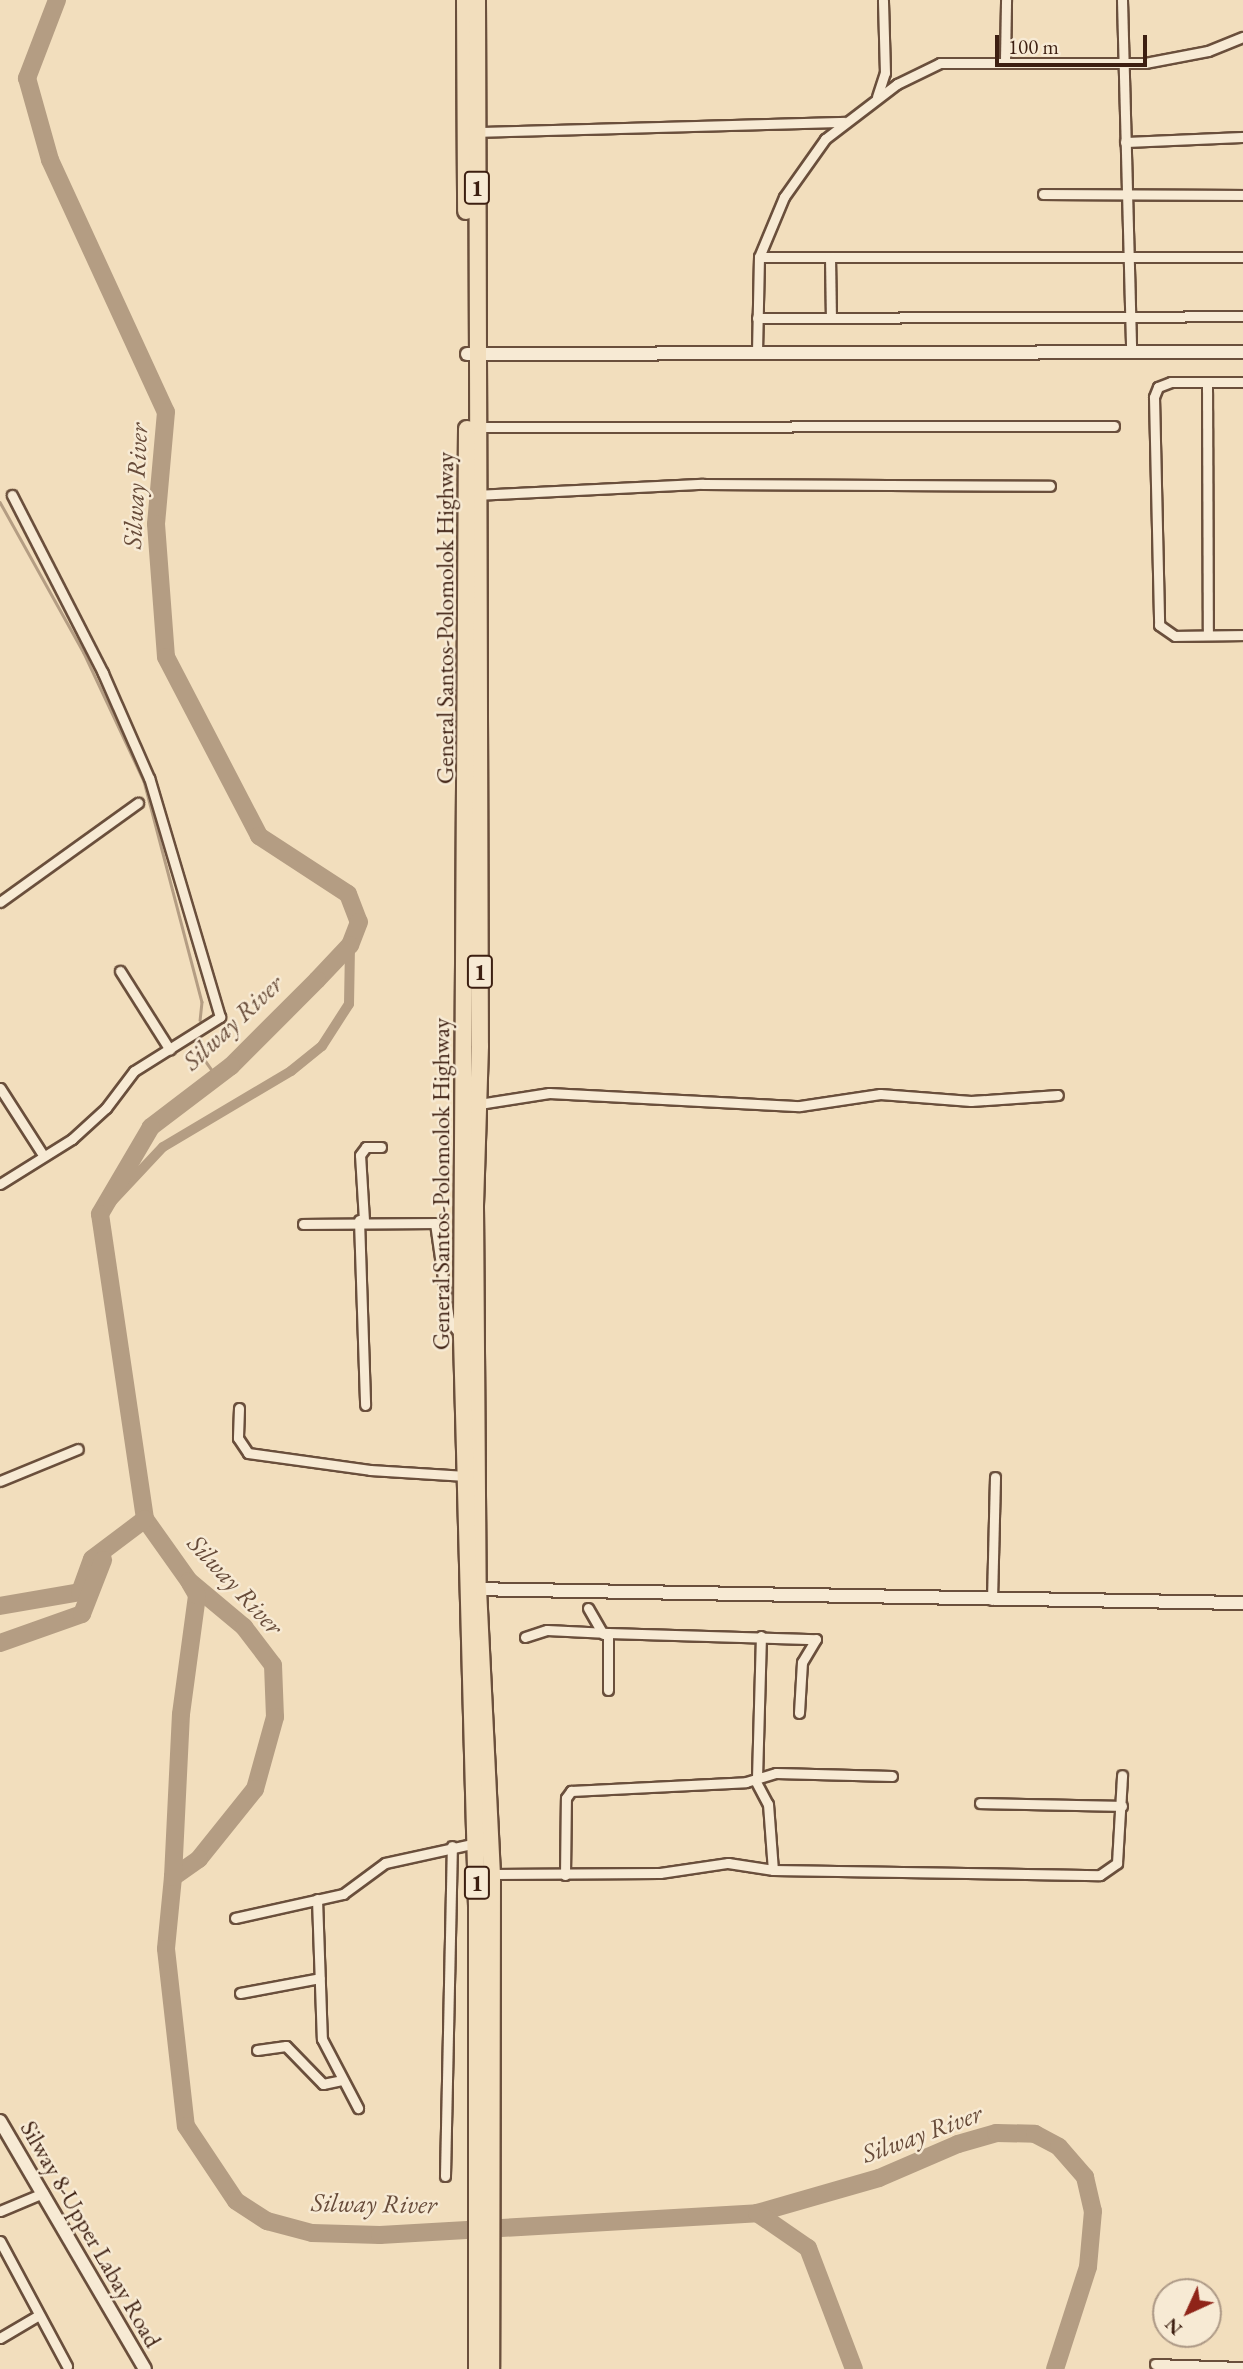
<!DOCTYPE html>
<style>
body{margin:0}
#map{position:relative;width:1243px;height:2369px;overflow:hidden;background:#f2debd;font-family:"EB Garamond",serif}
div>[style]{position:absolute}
.stream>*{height:2.5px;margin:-1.25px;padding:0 1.25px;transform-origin:1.25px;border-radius:1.25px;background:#b49d83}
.canal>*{height:10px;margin:-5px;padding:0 5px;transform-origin:5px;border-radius:5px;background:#b49d83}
.river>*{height:18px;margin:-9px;padding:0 9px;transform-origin:9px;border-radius:9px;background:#b49d83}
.roads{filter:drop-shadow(2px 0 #6a4f3c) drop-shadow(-2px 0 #6a4f3c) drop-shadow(0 2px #6a4f3c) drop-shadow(0 -2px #6a4f3c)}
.street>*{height:9px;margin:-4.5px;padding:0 4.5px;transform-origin:4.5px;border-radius:4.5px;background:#f7ead4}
.secondary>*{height:12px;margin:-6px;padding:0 6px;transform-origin:6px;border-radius:6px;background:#f7ead4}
.highway>*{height:16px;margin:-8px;padding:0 8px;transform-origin:8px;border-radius:8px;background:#f2debd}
span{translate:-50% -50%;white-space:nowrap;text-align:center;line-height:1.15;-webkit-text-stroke:5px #f7ead4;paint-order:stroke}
.shield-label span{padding:2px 5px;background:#f7ead4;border:2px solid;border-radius:5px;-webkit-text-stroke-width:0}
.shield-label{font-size:23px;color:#3d1f11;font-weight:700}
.street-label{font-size:24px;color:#3d1f11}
.water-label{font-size:26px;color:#674b39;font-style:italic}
.north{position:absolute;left:1152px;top:2278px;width:70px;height:70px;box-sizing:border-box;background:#f7ead4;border:2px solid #ad9986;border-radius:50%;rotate:225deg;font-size:19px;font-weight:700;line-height:28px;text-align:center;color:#3d1f11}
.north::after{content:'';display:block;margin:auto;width:24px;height:32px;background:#8f2418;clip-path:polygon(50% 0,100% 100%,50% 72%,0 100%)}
.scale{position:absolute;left:995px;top:35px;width:152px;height:32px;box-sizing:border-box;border:4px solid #3d1f11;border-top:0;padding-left:9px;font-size:21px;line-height:24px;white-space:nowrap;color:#3d1f11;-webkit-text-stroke:5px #f7ead4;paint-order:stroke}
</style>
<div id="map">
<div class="stream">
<i style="left:0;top:502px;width:173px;rotate:60.9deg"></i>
<i style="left:84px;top:653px;width:141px;rotate:64.9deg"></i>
<i style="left:144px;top:781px;width:228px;rotate:75.3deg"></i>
<i style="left:202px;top:1002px;width:18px;rotate:96deg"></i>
<i style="left:202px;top:1056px;width:24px;rotate:55deg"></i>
</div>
<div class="canal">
<i style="left:100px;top:1214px;width:92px;rotate:-46.8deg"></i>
<i style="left:163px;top:1147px;width:149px;rotate:-30.7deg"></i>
<i style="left:291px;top:1071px;width:40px;rotate:-39deg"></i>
<i style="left:322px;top:1046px;width:50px;rotate:-57.3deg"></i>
<i style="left:349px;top:1004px;width:59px;rotate:-89deg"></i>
</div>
<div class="river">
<i style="left:57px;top:0;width:84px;rotate:111deg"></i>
<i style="left:27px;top:78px;width:85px;rotate:74.3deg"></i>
<i style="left:50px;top:160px;width:277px;rotate:65.3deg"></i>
<i style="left:166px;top:412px;width:112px;rotate:95.1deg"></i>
<i style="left:156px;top:524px;width:133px;rotate:85.7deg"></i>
<i style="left:166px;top:657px;width:202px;rotate:62.5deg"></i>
<i style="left:259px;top:836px;width:106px;rotate:33.1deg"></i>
<i style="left:348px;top:894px;width:30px;rotate:69deg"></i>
<i style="left:359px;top:922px;width:25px;rotate:111deg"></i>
<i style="left:350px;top:945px;width:48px;rotate:133.3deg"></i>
<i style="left:317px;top:980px;width:122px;rotate:135deg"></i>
<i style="left:231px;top:1066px;width:101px;rotate:142.7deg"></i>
<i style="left:151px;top:1127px;width:101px;rotate:120.4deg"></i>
<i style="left:100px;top:1214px;width:308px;rotate:81.6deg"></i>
<i style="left:145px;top:1519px;width:76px;rotate:54.6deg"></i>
<i style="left:189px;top:1581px;width:72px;rotate:39.9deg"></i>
<i style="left:244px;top:1627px;width:48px;rotate:52.7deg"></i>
<i style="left:273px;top:1665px;width:52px;rotate:87.8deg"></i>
<i style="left:275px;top:1717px;width:75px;rotate:105.5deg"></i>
<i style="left:255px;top:1789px;width:90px;rotate:128.7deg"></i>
<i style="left:199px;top:1859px;width:32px;rotate:145deg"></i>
<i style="left:173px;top:1877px;width:72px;rotate:95.6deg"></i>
<i style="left:166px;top:1949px;width:178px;rotate:83.6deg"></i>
<i style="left:186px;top:2126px;width:90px;rotate:56.3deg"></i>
<i style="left:236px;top:2201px;width:37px;rotate:33deg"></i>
<i style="left:267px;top:2221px;width:47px;rotate:14.9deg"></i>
<i style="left:312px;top:2233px;width:68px;rotate:1.7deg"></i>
<i style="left:380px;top:2235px;width:378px;rotate:-3.3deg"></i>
<i style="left:757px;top:2213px;width:127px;rotate:-16deg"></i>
<i style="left:879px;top:2178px;width:86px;rotate:-23.3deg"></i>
<i style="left:958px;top:2144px;width:40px;rotate:-16deg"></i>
<i style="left:996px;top:2133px;width:39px;rotate:1deg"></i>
<i style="left:1035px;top:2134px;width:27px;rotate:28deg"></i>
<i style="left:1059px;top:2147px;width:40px;rotate:49deg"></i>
<i style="left:1085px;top:2177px;width:35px;rotate:77deg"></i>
<i style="left:1093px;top:2211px;width:56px;rotate:95.1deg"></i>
<i style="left:1088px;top:2267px;width:107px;rotate:107.9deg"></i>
<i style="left:0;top:1606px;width:81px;rotate:-9.9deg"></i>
<i style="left:80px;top:1592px;width:35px;rotate:-70deg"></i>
<i style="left:92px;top:1559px;width:66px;rotate:-37deg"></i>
<i style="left:0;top:1643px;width:87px;rotate:-19.5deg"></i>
<i style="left:82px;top:1614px;width:58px;rotate:-68.7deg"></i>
<i style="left:173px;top:1877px;width:163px;rotate:-87.2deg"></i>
<i style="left:181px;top:1714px;width:120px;rotate:-82.3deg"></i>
<i style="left:197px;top:1595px;width:14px;rotate:-120deg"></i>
<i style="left:757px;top:2213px;width:62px;rotate:34.5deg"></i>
<i style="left:808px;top:2248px;width:129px;rotate:69.2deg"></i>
</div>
<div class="roads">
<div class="street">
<i style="left:1122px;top:0;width:351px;rotate:88.5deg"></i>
<i style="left:1005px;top:60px;width:60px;rotate:-89deg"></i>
<i style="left:877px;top:97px;width:25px;rotate:-72deg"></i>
<i style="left:885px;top:73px;width:73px;rotate:-91.6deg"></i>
<i style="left:477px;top:132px;width:367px;rotate:-1.6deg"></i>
<i style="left:1125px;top:142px;width:118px;rotate:-2.4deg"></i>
<i style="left:1043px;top:194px;width:200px;rotate:0.3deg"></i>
<i style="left:759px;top:257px;width:484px"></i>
<i style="left:830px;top:257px;width:61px;rotate:89.1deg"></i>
<i style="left:757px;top:318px;width:486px;rotate:-0.2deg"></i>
<i style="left:757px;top:352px;width:95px;rotate:-88.8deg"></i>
<i style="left:759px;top:257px;width:65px;rotate:-67.4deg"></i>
<i style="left:784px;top:197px;width:71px;rotate:-54.7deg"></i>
<i style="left:825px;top:139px;width:91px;rotate:-37.4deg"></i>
<i style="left:897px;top:84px;width:48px;rotate:-26deg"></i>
<i style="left:940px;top:63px;width:205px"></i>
<i style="left:1145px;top:63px;width:64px;rotate:-10.8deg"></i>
<i style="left:1208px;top:51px;width:38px;rotate:-22deg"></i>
<i style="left:1207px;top:382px;width:253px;rotate:89.8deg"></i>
<i style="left:1243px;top:382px;width:72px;rotate:180deg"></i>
<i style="left:1171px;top:382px;width:14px;rotate:159deg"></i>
<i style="left:1158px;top:387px;width:11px;rotate:112deg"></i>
<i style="left:1154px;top:397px;width:228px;rotate:88.7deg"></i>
<i style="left:1159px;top:625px;width:19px;rotate:35deg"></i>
<i style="left:1175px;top:636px;width:68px;rotate:-0.8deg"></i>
<i style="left:475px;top:427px;width:639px;rotate:-0.09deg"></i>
<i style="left:475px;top:495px;width:228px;rotate:-2.8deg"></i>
<i style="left:703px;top:484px;width:347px;rotate:0.3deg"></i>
<i style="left:0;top:902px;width:170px;rotate:-35.7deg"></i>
<i style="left:120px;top:971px;width:93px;rotate:57.7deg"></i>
<i style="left:0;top:1088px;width:80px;rotate:57.3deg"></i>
<i style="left:479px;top:1104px;width:71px;rotate:-8.9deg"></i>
<i style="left:549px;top:1093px;width:251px;rotate:3deg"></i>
<i style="left:800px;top:1106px;width:81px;rotate:-8.5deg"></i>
<i style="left:880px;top:1094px;width:91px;rotate:4.4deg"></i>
<i style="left:971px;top:1101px;width:87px;rotate:-3.9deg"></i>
<i style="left:0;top:1184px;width:85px;rotate:-32deg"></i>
<i style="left:72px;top:1139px;width:46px;rotate:-42.4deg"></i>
<i style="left:106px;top:1108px;width:46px;rotate:-52.9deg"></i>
<i style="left:134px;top:1071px;width:102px;rotate:-32.1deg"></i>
<i style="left:220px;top:1017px;width:249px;rotate:-106.5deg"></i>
<i style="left:149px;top:778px;width:115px;rotate:-113.7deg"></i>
<i style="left:103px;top:673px;width:200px;rotate:-117.1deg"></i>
<i style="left:359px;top:1220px;width:185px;rotate:88.1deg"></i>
<i style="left:364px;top:1220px;width:65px;rotate:-93.5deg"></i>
<i style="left:360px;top:1155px;width:10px;rotate:-53deg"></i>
<i style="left:366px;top:1147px;width:15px"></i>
<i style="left:303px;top:1224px;width:132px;rotate:-0.4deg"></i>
<i style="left:435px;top:1223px;width:98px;rotate:81.8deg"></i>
<i style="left:449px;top:1320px;width:20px;rotate:53deg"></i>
<i style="left:239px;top:1408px;width:30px;rotate:92deg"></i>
<i style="left:238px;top:1438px;width:18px;rotate:56deg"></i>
<i style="left:248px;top:1453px;width:123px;rotate:7.9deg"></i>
<i style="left:370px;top:1470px;width:96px;rotate:3.6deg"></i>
<i style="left:0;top:1481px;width:84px;rotate:-22.3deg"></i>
<i style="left:992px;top:1600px;width:123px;rotate:-88.6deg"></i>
<i style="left:588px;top:1608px;width:30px;rotate:60deg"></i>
<i style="left:525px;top:1637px;width:23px;rotate:-18deg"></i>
<i style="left:547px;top:1630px;width:61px;rotate:2.8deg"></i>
<i style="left:608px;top:1690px;width:57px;rotate:-90deg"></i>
<i style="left:608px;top:1633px;width:208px;rotate:1.7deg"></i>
<i style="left:816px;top:1639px;width:27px;rotate:121deg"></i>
<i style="left:802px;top:1662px;width:51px;rotate:93.4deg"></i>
<i style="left:757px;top:1778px;width:142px;rotate:-88.4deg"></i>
<i style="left:755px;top:1780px;width:27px;rotate:62deg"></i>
<i style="left:768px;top:1804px;width:66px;rotate:85.7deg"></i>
<i style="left:980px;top:1803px;width:142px;rotate:1.2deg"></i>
<i style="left:492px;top:1874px;width:168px;rotate:-0.3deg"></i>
<i style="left:660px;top:1873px;width:69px;rotate:-8.4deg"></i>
<i style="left:728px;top:1863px;width:46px;rotate:8.8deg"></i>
<i style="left:773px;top:1870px;width:327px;rotate:0.9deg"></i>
<i style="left:1100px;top:1875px;width:21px;rotate:-35deg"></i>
<i style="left:1117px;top:1863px;width:88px;rotate:-86.7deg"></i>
<i style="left:565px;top:1875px;width:77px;rotate:-89.3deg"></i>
<i style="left:566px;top:1798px;width:9px;rotate:-54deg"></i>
<i style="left:571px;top:1791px;width:175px;rotate:-2.9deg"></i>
<i style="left:746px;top:1782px;width:31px;rotate:-17deg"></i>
<i style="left:776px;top:1773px;width:116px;rotate:1.5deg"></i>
<i style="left:317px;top:1899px;width:140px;rotate:88deg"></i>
<i style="left:322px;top:2039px;width:78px;rotate:62.4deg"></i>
<i style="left:235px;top:1918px;width:111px;rotate:-12.5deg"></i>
<i style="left:343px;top:1894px;width:52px;rotate:-36.4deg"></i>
<i style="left:385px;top:1863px;width:93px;rotate:-12.4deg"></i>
<i style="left:240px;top:1993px;width:81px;rotate:-10.6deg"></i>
<i style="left:257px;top:2050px;width:29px;rotate:-8deg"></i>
<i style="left:286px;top:2046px;width:53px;rotate:45.8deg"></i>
<i style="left:323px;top:2084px;width:19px;rotate:-12deg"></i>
<i style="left:445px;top:2176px;width:330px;rotate:-88.8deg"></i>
<i style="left:0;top:2211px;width:47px;rotate:-22.7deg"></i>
<i style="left:0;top:2241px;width:142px;rotate:61.8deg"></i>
<i style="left:0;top:2338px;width:45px;rotate:-30.5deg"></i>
<i style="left:1155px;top:2364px;width:88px;rotate:2deg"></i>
</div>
<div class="secondary">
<i style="left:467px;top:354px;width:776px;rotate:-0.15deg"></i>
<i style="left:470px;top:1589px;width:773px;rotate:1.04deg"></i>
<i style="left:0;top:2121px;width:287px;rotate:59.7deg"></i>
</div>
<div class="highway">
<i style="left:465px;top:0;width:211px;rotate:89.7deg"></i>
<i style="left:477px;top:0;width:1046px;rotate:89.84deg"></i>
<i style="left:480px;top:1046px;width:161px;rotate:91.8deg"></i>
<i style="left:475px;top:1207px;width:382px;rotate:89.6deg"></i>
<i style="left:478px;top:1589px;width:285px;rotate:87.2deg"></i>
<i style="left:492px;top:1874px;width:495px;rotate:90.1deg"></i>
<i style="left:467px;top:429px;width:908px;rotate:90.32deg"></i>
<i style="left:462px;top:1337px;width:568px;rotate:88.49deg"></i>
<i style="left:477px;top:1905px;width:464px;rotate:90deg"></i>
</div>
</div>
<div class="shield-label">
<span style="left:477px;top:188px">1</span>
<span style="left:480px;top:972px">1</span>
<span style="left:477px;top:1883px">1</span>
</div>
<div class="street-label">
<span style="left:445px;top:618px;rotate:-90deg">General Santos-Polomolok Highway</span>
<span style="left:441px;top:1184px;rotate:-90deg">General Santos-Polomolok Highway</span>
<span style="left:91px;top:2234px;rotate:60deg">Silway 8-Upper Labay Road</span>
</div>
<div class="water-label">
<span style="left:136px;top:486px;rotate:-87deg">Silway River</span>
<span style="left:233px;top:1023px;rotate:-43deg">Silway River</span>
<span style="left:235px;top:1585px;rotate:47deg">Silway River</span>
<span style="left:922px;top:2134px;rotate:-20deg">Silway River</span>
<span style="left:374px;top:2204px;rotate:1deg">Silway River</span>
</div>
<div class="north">N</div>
<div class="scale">100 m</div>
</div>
